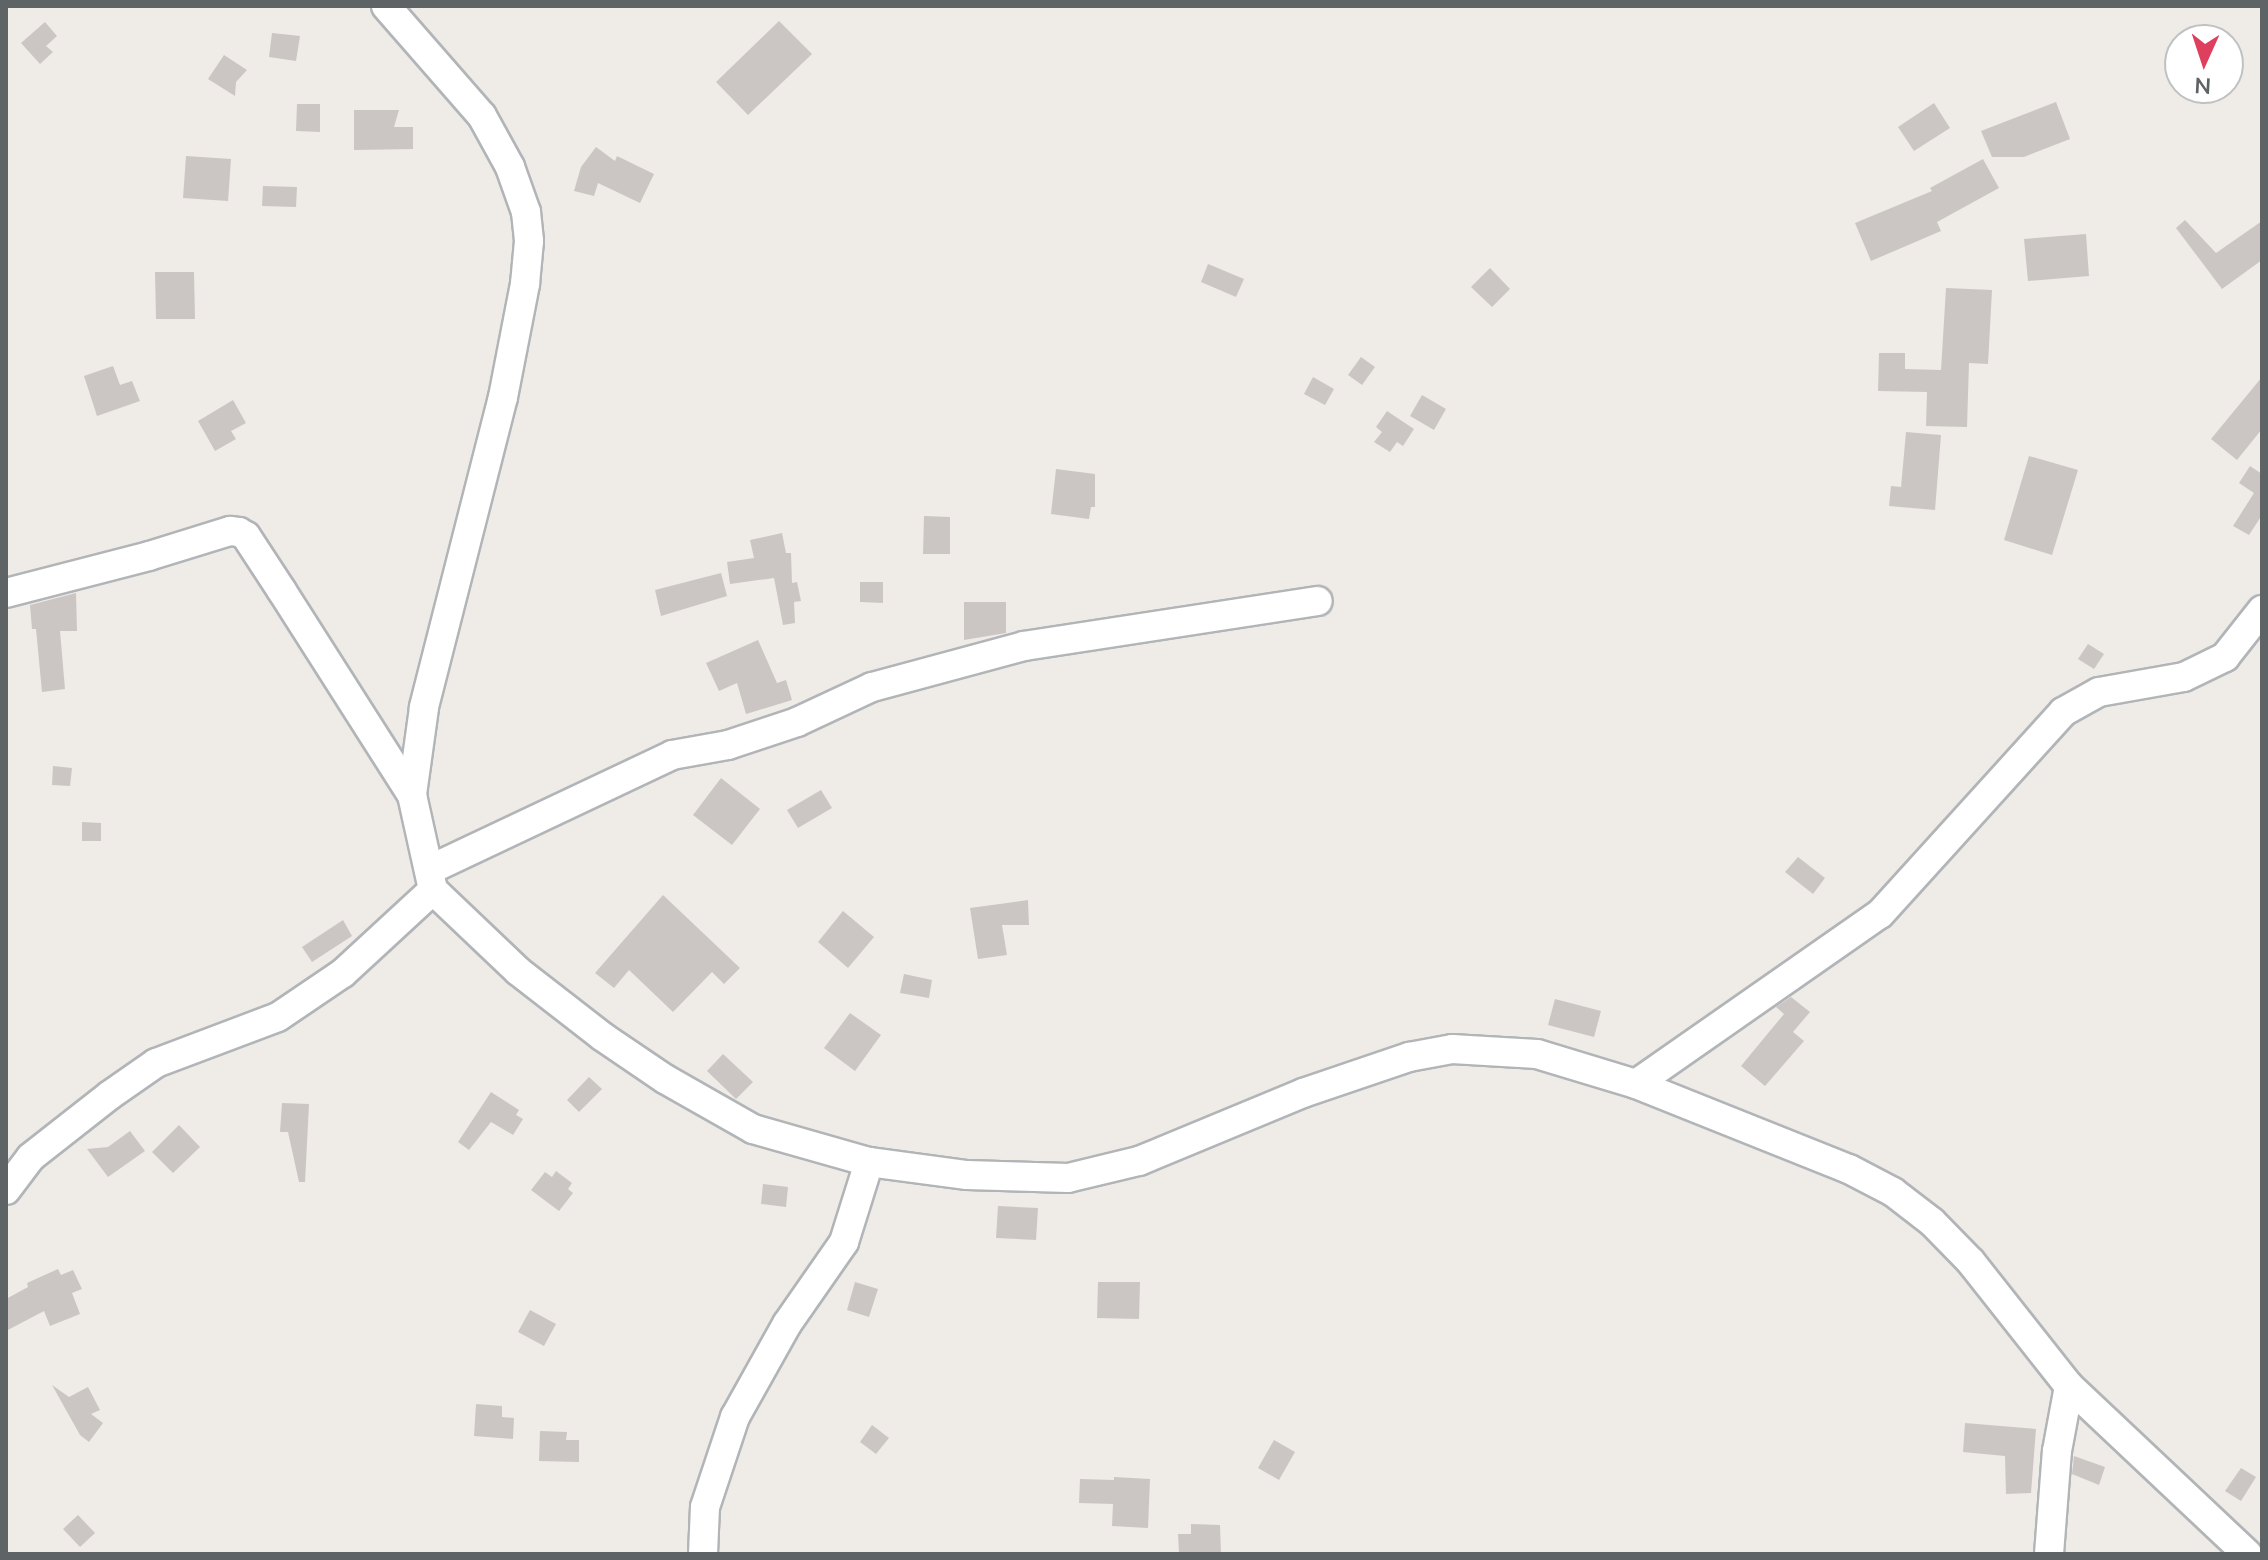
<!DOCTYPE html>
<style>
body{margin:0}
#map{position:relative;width:2268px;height:1560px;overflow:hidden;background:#efebe7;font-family:Mulish,sans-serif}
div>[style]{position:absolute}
.building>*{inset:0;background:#cbc6c4}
.roads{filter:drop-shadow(2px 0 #b2b5b8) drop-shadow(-2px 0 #b2b5b8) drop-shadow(0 2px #b2b5b8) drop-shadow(0 -2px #b2b5b8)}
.minor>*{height:28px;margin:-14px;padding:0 14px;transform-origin:14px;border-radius:14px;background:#fff}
span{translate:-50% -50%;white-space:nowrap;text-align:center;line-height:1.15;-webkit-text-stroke:7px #fff;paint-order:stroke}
.frame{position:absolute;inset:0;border:8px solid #5e6366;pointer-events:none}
.north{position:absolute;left:2164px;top:24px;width:80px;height:80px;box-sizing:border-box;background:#fff;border:2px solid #bfc1c2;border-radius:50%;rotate:183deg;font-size:22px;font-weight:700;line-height:32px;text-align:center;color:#5e6366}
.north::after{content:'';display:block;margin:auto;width:28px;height:36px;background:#dd3f5c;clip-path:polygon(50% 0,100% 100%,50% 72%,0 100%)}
</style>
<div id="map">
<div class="building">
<i style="clip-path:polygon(779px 21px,812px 54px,748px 115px,716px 82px)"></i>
<i style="clip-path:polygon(45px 22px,57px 36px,46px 46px,53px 52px,40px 64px,21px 43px)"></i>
<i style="clip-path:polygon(272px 33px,300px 36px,296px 61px,269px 57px)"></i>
<i style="clip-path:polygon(224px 55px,247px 70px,236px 82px,235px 96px,208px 79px)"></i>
<i style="clip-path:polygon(2056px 102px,2070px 139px,2024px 157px,1992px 157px,1981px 131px)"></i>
<i style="clip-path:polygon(1934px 103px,1950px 128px,1914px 151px,1898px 127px)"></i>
<i style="clip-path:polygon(297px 104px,320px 104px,320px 132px,296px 131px)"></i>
<i style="clip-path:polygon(354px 110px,399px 110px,394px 127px,413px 127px,413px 149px,354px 150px)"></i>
<i style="clip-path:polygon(596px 147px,615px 161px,617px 156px,654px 174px,640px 203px,598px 183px,594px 196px,574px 191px,581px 167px)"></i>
<i style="clip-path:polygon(186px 156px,231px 159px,228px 201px,183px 198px)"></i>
<i style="clip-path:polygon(1983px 159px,1999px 188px,1937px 222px,1941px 231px,1871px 261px,1855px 223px,1932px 191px,1930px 188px)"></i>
<i style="clip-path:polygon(263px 186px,297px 187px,296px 207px,262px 206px)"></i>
<i style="clip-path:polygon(2185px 220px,2216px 253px,2262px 221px,2262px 260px,2222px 289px,2176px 228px)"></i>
<i style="clip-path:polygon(2086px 234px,2089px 276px,2028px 281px,2024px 239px)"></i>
<i style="clip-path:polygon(1208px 264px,1244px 279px,1236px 297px,1201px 282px)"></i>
<i style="clip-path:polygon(1490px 268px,1510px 289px,1492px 307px,1471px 287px)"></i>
<i style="clip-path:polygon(155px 272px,194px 272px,195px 319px,156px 319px)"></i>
<i style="clip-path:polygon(1946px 288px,1992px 290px,1988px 364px,1969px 363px,1967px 427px,1926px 426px,1927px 392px,1878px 391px,1879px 353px,1905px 353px,1905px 369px,1941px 370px)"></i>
<i style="clip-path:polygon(1361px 357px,1375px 367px,1362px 385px,1348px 375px)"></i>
<i style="clip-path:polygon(113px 366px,120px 385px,132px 381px,140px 401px,97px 416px,84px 376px)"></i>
<i style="clip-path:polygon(1313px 377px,1334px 389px,1325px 405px,1304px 394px)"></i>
<i style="clip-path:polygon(2262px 377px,2262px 429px,2237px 460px,2211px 439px)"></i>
<i style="clip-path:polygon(1422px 395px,1446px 409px,1434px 430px,1410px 416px)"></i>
<i style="clip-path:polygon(233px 400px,246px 423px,231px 431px,236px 439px,215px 451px,198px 421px)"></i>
<i style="clip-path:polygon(1387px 411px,1414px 429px,1403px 446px,1397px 442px,1390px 452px,1374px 442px,1382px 432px,1376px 427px)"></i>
<i style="clip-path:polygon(1906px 432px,1941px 435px,1935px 510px,1889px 506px,1891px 486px,1901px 487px)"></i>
<i style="clip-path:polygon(2029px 456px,2078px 470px,2052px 555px,2004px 540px)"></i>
<i style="clip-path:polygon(2250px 466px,2262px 474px,2262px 515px,2249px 535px,2233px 526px,2254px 493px,2239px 483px)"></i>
<i style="clip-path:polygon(1056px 469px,1095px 474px,1095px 507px,1091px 507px,1089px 519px,1051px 514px)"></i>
<i style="clip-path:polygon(924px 516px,950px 517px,950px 554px,923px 554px)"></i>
<i style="clip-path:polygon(782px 533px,786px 553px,791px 553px,792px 583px,797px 582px,801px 601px,794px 602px,795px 623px,783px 625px,774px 578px,730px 584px,727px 562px,754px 558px,750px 540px)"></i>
<i style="clip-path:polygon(721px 573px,727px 596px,661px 616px,655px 590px)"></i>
<i style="clip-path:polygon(860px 582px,883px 582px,883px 603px,860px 602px)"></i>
<i style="clip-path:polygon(76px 593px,77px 631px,60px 631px,65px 689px,42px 692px,36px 629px,32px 629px,30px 605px)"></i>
<i style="clip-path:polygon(964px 602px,1006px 602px,1006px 633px,964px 640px)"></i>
<i style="clip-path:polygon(758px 640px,777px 683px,786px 680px,792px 700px,746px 714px,737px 683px,719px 691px,706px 663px)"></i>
<i style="clip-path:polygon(2088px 644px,2104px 654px,2094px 669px,2078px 659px)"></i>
<i style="clip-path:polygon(53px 766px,72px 768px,70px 786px,52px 785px)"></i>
<i style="clip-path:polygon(721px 778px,760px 809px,732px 845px,693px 815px)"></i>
<i style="clip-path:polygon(821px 790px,832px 808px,798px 828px,787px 810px)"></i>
<i style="clip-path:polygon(82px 822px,101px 823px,101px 841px,82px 841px)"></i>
<i style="clip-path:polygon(1798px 857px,1825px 878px,1813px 894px,1785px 872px)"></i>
<i style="clip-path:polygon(663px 895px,740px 968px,724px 984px,712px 972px,673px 1012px,629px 970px,614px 988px,595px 973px)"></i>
<i style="clip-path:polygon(1028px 900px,1029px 925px,1002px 925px,1007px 955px,978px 959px,970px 908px)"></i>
<i style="clip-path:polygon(843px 911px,874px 937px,848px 968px,818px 942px)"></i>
<i style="clip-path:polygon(343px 920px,352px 936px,312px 962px,302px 947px)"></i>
<i style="clip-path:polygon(904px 974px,932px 980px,929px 998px,900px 993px)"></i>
<i style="clip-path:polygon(1791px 997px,1810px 1012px,1793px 1032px,1804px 1041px,1765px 1086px,1741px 1066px,1784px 1014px,1776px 1007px)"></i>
<i style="clip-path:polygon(1555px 999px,1601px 1011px,1594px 1037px,1548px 1025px)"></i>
<i style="clip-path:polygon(850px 1013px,881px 1035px,855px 1071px,824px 1048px)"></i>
<i style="clip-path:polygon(723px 1054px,753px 1082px,736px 1099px,707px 1071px)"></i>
<i style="clip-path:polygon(589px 1077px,602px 1089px,579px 1112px,567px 1100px)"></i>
<i style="clip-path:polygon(491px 1092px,519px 1110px,516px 1115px,523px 1119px,513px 1135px,491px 1122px,469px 1150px,458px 1142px)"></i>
<i style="clip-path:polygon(282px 1103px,309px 1104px,305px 1182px,299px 1182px,288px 1132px,280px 1132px)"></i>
<i style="clip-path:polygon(179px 1125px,200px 1147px,173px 1173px,152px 1152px)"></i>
<i style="clip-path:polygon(130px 1131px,145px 1151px,108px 1177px,87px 1149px,108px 1147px)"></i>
<i style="clip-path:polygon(556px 1171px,572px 1183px,568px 1189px,573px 1193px,559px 1211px,531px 1190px,545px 1172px,552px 1177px)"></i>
<i style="clip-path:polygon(763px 1184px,788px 1187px,786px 1207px,761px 1204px)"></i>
<i style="clip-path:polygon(998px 1206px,1038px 1208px,1036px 1240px,996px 1238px)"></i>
<i style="clip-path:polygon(58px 1269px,61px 1275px,73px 1270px,82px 1289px,72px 1293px,80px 1314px,50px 1326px,44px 1311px,6px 1331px,6px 1299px,28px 1287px,27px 1283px)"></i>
<i style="clip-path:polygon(855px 1282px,878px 1289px,869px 1317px,847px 1310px)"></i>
<i style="clip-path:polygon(1098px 1282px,1140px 1282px,1139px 1319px,1097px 1318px)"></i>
<i style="clip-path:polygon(530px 1310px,556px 1324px,544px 1346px,518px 1332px)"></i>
<i style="clip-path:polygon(52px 1385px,69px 1397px,88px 1387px,100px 1410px,91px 1414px,103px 1423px,89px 1442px,80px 1435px)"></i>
<i style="clip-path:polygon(476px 1404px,502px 1406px,502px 1417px,514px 1418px,513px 1439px,474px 1436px)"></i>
<i style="clip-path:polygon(1965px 1423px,2036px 1429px,2031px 1493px,2006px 1494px,2005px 1456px,1963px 1452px)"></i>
<i style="clip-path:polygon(872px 1425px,889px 1438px,876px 1454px,860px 1442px)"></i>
<i style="clip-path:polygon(540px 1431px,567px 1432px,566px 1440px,579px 1440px,579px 1462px,539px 1461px)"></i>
<i style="clip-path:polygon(1274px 1440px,1295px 1452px,1279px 1480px,1258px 1468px)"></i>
<i style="clip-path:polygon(2074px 1456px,2105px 1467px,2099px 1485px,2072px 1474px)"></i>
<i style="clip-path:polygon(2241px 1468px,2256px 1477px,2241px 1501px,2225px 1491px)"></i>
<i style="clip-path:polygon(1114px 1477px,1150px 1479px,1148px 1528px,1112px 1526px,1113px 1504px,1079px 1503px,1080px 1479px,1114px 1480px)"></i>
<i style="clip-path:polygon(78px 1515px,95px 1533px,80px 1547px,63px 1529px)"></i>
<i style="clip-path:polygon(1191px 1524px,1220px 1525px,1221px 1554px,1179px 1554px,1178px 1534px,1191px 1534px)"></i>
</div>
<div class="roads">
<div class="minor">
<i style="left:386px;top:6px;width:146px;rotate:48.9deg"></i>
<i style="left:482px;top:116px;width:58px;rotate:61.2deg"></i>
<i style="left:510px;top:167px;width:48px;rotate:70.4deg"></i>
<i style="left:526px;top:212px;width:29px;rotate:84deg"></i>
<i style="left:529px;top:241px;width:43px;rotate:95.3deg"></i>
<i style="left:525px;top:284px;width:115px;rotate:101deg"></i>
<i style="left:503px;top:397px;width:321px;rotate:104.3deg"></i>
<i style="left:424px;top:708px;width:88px;rotate:97.9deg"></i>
<i style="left:412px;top:795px;width:97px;rotate:77.5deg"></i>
<i style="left:433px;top:890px;width:117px;rotate:43.6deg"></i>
<i style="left:518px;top:971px;width:108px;rotate:37.8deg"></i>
<i style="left:603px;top:1037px;width:75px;rotate:34.1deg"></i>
<i style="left:665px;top:1079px;width:101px;rotate:29.6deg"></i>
<i style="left:753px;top:1129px;width:121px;rotate:15.9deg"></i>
<i style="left:869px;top:1162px;width:99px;rotate:7.6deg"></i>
<i style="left:967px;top:1175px;width:101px;rotate:1.7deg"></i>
<i style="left:1068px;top:1178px;width:73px;rotate:-13.5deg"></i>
<i style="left:1139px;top:1161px;width:178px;rotate:-22.5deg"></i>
<i style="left:1303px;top:1093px;width:112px;rotate:-18.8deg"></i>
<i style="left:1409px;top:1057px;width:44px;rotate:-10.5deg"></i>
<i style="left:1452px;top:1049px;width:85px;rotate:3.4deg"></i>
<i style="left:1537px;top:1054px;width:103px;rotate:16.9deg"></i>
<i style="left:1636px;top:1084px;width:229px;rotate:21.8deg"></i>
<i style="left:1849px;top:1169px;width:50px;rotate:27.6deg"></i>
<i style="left:1893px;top:1192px;width:49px;rotate:37.6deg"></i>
<i style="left:1932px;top:1222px;width:56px;rotate:45.7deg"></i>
<i style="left:1971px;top:1262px;width:158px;rotate:51.7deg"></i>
<i style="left:2069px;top:1386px;width:245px;rotate:43.3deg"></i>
<i style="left:6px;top:593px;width:148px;rotate:-14.5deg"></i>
<i style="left:149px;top:556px;width:85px;rotate:-17.2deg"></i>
<i style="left:230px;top:531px;width:9px;rotate:6deg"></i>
<i style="left:239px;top:532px;width:8px;rotate:30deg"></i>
<i style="left:246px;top:536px;width:66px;rotate:56.8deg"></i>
<i style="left:282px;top:591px;width:242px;rotate:57.5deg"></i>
<i style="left:429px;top:870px;width:269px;rotate:-25.3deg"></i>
<i style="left:672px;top:755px;width:57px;rotate:-10.1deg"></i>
<i style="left:728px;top:745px;width:73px;rotate:-18.4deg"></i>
<i style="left:797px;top:722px;width:83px;rotate:-25deg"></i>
<i style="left:872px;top:687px;width:157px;rotate:-15.1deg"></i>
<i style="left:1024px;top:646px;width:297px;rotate:-8.7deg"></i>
<i style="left:1636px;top:1084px;width:297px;rotate:-34.9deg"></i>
<i style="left:1880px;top:914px;width:273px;rotate:-47.8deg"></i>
<i style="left:2063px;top:712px;width:41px;rotate:-29.1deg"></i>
<i style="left:2099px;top:692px;width:86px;rotate:-10deg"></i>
<i style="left:2184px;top:677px;width:46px;rotate:-26deg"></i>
<i style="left:2225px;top:657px;width:60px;rotate:-51.8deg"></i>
<i style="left:6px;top:1190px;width:41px;rotate:-52.9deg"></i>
<i style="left:31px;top:1157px;width:100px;rotate:-38.1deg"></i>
<i style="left:110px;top:1095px;width:56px;rotate:-34.8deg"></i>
<i style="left:156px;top:1063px;width:130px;rotate:-20.7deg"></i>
<i style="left:278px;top:1017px;width:78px;rotate:-34.1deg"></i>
<i style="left:343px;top:973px;width:122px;rotate:-42.7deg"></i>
<i style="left:703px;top:1554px;width:47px;rotate:-87.6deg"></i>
<i style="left:705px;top:1507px;width:95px;rotate:-71.6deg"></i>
<i style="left:735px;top:1417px;width:107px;rotate:-60.8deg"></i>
<i style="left:787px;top:1324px;width:100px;rotate:-55.2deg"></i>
<i style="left:844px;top:1242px;width:84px;rotate:-72.6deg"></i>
<i style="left:2049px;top:1554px;width:103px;rotate:-85.6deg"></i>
<i style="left:2057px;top:1451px;width:66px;rotate:-79.5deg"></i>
</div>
</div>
<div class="frame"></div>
<div class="north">N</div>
</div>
